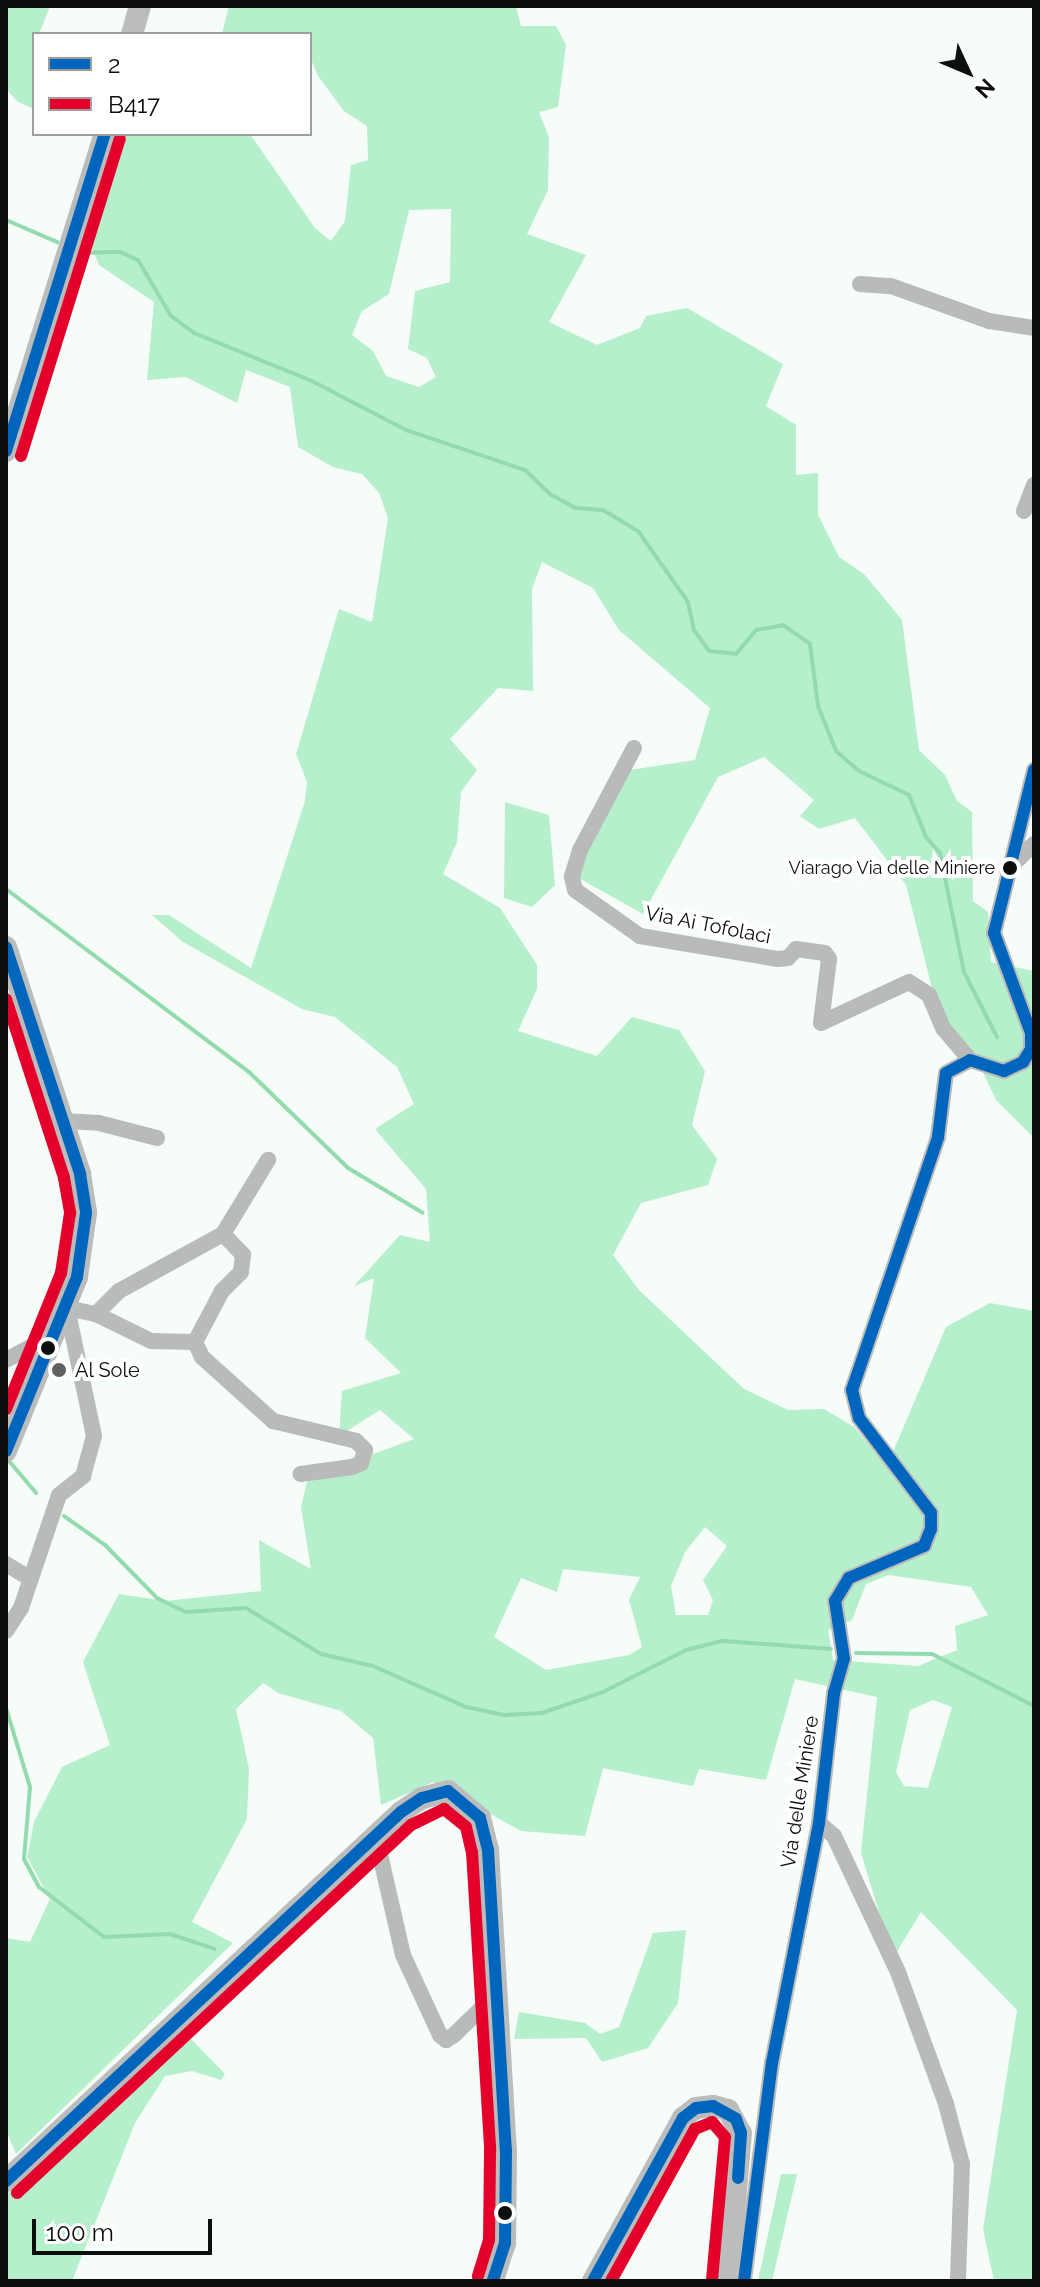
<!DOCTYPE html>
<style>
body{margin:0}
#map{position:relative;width:1040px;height:2287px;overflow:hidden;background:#f6fcf8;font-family:Raleway,sans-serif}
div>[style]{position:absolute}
.forest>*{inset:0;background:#b6efcb}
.stream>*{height:4px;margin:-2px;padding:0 2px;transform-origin:2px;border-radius:2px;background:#93daae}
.minor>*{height:16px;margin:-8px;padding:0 8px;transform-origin:8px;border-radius:8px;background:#b8bbb9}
.major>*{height:22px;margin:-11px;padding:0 11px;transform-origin:11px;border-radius:11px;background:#babdbc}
.bus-1>*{height:12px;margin:-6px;padding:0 6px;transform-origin:6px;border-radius:6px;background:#0065bd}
.bus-2>*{height:12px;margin:-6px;padding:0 6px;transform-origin:6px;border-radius:6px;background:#e4002b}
.dots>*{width:22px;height:22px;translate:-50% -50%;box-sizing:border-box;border:4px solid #fff;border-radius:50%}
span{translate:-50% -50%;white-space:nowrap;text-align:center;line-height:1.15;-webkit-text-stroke:8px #fff;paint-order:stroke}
.bus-label{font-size:18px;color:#0c0f0d}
.right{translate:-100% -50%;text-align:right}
.street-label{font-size:20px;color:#0c0f0d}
.poi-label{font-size:20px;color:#0c0f0d}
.left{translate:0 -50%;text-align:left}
.frame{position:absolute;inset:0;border:8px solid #0c0f0d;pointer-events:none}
.legend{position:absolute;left:32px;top:32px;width:280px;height:104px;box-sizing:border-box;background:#fff;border:2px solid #9e9f9e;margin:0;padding:10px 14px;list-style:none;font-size:24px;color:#0c0f0d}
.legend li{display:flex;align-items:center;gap:16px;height:40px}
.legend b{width:40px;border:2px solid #9e9f9e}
.north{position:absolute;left:928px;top:32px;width:80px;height:80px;-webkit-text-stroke:6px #fff;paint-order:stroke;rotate:134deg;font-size:22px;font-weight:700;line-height:32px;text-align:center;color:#0c0f0d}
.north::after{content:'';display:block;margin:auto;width:28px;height:36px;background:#0c0f0d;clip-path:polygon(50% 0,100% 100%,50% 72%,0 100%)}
.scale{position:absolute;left:32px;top:2219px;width:180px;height:36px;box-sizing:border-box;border:4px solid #0c0f0d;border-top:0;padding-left:10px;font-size:24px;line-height:28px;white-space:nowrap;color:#0c0f0d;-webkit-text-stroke:6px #fff;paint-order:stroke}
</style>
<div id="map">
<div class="forest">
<i style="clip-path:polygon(6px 6px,50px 6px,39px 34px,34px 34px,34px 109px,18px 102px,6px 89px)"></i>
<i style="clip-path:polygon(evenodd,229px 6px,516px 6px,521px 26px,556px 26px,566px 45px,558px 107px,539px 112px,549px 137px,548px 190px,527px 234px,586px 255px,549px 322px,597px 345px,640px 328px,646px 316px,687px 308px,783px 364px,766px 406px,796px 425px,796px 475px,818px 473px,818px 515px,839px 557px,864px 574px,902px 620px,919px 750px,945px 775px,957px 801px,972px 812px,973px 901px,988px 912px,991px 962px,1034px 971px,1034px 1138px,996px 1100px,974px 1053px,937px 1008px,906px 885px,855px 818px,819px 829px,800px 816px,814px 800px,764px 757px,718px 777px,643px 914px,575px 876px,630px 770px,695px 760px,710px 708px,619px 630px,593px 588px,542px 562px,532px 589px,533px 691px,498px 688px,450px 739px,477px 770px,461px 792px,457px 842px,443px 874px,500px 908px,537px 965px,537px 989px,518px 1031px,597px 1056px,632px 1017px,679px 1030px,705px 1071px,692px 1125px,717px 1159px,708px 1185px,641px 1203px,613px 1255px,639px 1290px,744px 1389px,788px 1410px,824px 1409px,854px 1427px,887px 1466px,946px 1327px,990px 1303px,1034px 1311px,1034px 2281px,994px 2281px,983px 2229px,1017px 2010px,921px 1912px,893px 1958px,861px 1853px,877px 1697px,795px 1679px,766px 1780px,699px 1769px,693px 1786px,603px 1768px,585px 1836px,521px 1831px,433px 1782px,381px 1805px,373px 1738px,341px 1711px,278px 1693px,263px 1683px,236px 1709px,249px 1769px,247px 1819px,192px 1922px,233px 1943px,16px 2154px,6px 2130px,6px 1938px,30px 1942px,50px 1899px,27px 1857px,34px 1822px,62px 1767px,110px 1745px,83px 1662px,119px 1594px,165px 1601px,261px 1591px,259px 1540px,311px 1569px,301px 1507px,308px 1478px,414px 1439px,380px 1410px,339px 1436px,342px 1391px,401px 1373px,365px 1338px,374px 1278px,354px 1286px,400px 1235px,430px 1242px,426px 1189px,375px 1129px,414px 1104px,397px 1067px,335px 1017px,302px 1009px,256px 983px,183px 942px,152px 915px,169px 915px,251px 968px,305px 801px,307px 782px,296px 754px,339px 609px,372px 622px,388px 518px,379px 493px,362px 474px,333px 467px,298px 447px,290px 387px,246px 370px,237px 403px,186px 377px,147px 380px,154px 302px,99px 265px,90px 243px,118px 134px,250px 134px,315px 228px,331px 241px,345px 221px,351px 165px,368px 160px,367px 126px,344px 111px,318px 76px,310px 57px,310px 34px,222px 34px,229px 6px,451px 209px,450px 282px,415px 291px,408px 349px,427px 358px,436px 377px,419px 387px,386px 376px,373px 351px,352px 335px,362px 311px,389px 294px,409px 210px,451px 209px,229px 6px,705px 1527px,727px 1546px,703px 1580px,713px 1600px,708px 1615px,676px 1615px,671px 1586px,685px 1552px,705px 1527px,229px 6px,563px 1569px,640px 1577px,629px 1600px,642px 1647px,629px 1655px,546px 1670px,494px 1637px,521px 1578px,557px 1592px,563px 1569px,229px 6px,889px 1575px,971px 1587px,988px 1615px,955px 1626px,957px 1650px,918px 1666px,833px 1660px,828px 1630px,852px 1620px,866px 1584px,889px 1575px,229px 6px,933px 1700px,952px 1707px,928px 1788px,904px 1786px,896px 1772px,910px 1710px,933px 1700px)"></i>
<i style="clip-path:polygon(505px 802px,549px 815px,555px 885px,532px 907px,504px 898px)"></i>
<i style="clip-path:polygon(686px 1930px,678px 2003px,648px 2048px,602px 2062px,586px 2038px,514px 2039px,519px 2012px,585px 2023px,600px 2034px,619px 2027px,653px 1933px)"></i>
<i style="clip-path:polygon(191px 2039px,225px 2074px,221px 2080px,192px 2071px,165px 2076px,135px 2123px,72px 2281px,6px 2281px,6px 2192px,179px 2041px)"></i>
<i style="clip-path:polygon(781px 2174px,797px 2174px,772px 2281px,758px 2281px)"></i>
</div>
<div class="stream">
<i style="left:6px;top:220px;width:56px;rotate:23.3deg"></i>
<i style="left:82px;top:253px;width:38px;rotate:-2deg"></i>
<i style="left:120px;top:252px;width:20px;rotate:24deg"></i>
<i style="left:138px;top:260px;width:65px;rotate:59.5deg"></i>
<i style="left:171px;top:316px;width:29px;rotate:36deg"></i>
<i style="left:194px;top:333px;width:127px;rotate:22.1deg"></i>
<i style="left:312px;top:381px;width:106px;rotate:27.5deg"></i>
<i style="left:406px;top:430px;width:126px;rotate:18.6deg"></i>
<i style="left:525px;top:470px;width:35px;rotate:44deg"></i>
<i style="left:550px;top:494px;width:29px;rotate:29deg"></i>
<i style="left:575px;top:508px;width:28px;rotate:4deg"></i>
<i style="left:603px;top:510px;width:41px;rotate:31deg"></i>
<i style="left:638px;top:531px;width:87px;rotate:54.8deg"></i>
<i style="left:688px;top:602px;width:29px;rotate:78deg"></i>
<i style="left:694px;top:630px;width:26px;rotate:54deg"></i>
<i style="left:709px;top:651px;width:27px;rotate:6deg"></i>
<i style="left:736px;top:654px;width:31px;rotate:-50deg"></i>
<i style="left:756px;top:630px;width:27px;rotate:-10deg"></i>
<i style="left:783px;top:625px;width:33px;rotate:35deg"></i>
<i style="left:810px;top:644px;width:63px;rotate:82.6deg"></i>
<i style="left:818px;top:706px;width:48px;rotate:68.2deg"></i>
<i style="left:836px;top:751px;width:30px;rotate:41deg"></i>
<i style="left:859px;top:771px;width:55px;rotate:25.6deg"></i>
<i style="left:909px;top:795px;width:45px;rotate:68deg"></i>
<i style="left:926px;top:837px;width:21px;rotate:49deg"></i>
<i style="left:940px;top:853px;width:121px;rotate:78.6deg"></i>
<i style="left:964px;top:972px;width:73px;rotate:63.1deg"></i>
<i style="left:6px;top:889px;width:304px;rotate:37deg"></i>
<i style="left:249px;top:1072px;width:138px;rotate:44.1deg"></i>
<i style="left:348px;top:1168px;width:87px;rotate:31deg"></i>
<i style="left:9px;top:1461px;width:42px;rotate:49.8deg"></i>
<i style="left:64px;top:1516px;width:50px;rotate:35.3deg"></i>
<i style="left:105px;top:1545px;width:74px;rotate:45.5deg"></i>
<i style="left:157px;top:1598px;width:32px;rotate:26deg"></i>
<i style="left:186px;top:1612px;width:60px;rotate:-3.8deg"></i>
<i style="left:246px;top:1608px;width:88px;rotate:31.5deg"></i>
<i style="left:321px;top:1654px;width:53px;rotate:13deg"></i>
<i style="left:373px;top:1666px;width:102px;rotate:23.8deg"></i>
<i style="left:466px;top:1707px;width:40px;rotate:12deg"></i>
<i style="left:505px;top:1715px;width:37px;rotate:-3deg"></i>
<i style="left:542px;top:1713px;width:65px;rotate:-19deg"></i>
<i style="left:603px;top:1692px;width:93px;rotate:-26.8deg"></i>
<i style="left:686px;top:1650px;width:38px;rotate:-14deg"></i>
<i style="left:723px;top:1641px;width:108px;rotate:4.2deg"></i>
<i style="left:856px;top:1653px;width:76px;rotate:0.8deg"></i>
<i style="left:932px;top:1654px;width:114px;rotate:27deg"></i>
<i style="left:6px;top:1708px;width:83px;rotate:73.1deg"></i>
<i style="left:30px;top:1787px;width:72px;rotate:94.8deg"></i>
<i style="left:24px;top:1859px;width:32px;rotate:62deg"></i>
<i style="left:39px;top:1887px;width:82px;rotate:37.6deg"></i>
<i style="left:104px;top:1937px;width:66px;rotate:-2.6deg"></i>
<i style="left:170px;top:1934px;width:47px;rotate:18.4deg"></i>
</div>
<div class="minor">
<i style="left:860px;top:284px;width:31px;rotate:4deg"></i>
<i style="left:891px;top:286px;width:104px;rotate:19.7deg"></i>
<i style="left:989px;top:321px;width:46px;rotate:8.8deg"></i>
<i style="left:1024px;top:511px;width:28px;rotate:-69deg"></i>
<i style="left:634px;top:748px;width:115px;rotate:117.9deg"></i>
<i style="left:580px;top:850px;width:28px;rotate:107deg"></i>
<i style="left:572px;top:877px;width:13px;rotate:77deg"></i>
<i style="left:575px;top:890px;width:80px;rotate:35.3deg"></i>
<i style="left:640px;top:936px;width:140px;rotate:9.5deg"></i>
<i style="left:778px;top:959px;width:10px;rotate:-6deg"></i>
<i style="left:788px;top:958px;width:12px;rotate:-48deg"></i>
<i style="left:796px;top:949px;width:29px;rotate:8deg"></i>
<i style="left:825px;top:953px;width:7px;rotate:56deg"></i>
<i style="left:829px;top:959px;width:64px;rotate:97.1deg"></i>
<i style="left:821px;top:1023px;width:97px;rotate:-25deg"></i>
<i style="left:909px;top:982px;width:24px;rotate:33deg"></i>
<i style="left:929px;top:995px;width:36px;rotate:67deg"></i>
<i style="left:943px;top:1028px;width:42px;rotate:49.8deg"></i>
<i style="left:1007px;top:870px;width:37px;rotate:-44deg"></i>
<i style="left:63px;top:1121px;width:36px;rotate:3deg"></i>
<i style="left:99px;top:1123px;width:60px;rotate:14.5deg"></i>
<i style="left:223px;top:1234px;width:87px;rotate:-58.7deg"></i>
<i style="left:67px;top:1308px;width:30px;rotate:12deg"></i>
<i style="left:96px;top:1314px;width:33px;rotate:-45deg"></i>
<i style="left:119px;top:1291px;width:119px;rotate:-28.7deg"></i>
<i style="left:223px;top:1234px;width:29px;rotate:46deg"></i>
<i style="left:243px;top:1255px;width:17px;rotate:97deg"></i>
<i style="left:241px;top:1272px;width:27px;rotate:135deg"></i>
<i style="left:222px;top:1291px;width:58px;rotate:117.9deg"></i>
<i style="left:96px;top:1314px;width:61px;rotate:26.1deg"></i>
<i style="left:151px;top:1341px;width:44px;rotate:1.3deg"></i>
<i style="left:195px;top:1342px;width:17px;rotate:65deg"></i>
<i style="left:202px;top:1357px;width:96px;rotate:42deg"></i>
<i style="left:273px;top:1421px;width:85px;rotate:13.5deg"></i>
<i style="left:356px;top:1441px;width:13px;rotate:45deg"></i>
<i style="left:365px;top:1450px;width:14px;rotate:107deg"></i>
<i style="left:361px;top:1463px;width:10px;rotate:156deg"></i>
<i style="left:352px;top:1467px;width:52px;rotate:172.3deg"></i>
<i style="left:6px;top:1360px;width:55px;rotate:-28deg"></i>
<i style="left:6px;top:1564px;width:27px;rotate:31deg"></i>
<i style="left:6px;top:1631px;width:27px;rotate:-57deg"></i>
<i style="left:21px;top:1608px;width:119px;rotate:-71.4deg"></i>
<i style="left:59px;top:1495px;width:31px;rotate:-38deg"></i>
<i style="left:83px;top:1476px;width:41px;rotate:-74.6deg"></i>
<i style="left:94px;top:1436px;width:131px;rotate:-101.9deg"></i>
<i style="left:819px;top:1823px;width:20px;rotate:41deg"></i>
<i style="left:834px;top:1836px;width:150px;rotate:64.8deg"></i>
<i style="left:898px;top:1972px;width:140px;rotate:70deg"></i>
<i style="left:946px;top:2104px;width:62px;rotate:75.1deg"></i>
<i style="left:962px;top:2164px;width:117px;rotate:92deg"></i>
<i style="left:372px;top:1842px;width:19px;rotate:62deg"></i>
<i style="left:381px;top:1859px;width:98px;rotate:77.1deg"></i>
<i style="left:403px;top:1955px;width:88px;rotate:65.2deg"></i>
<i style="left:440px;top:2035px;width:8px;rotate:40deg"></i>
<i style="left:446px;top:2040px;width:9px;rotate:-32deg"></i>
<i style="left:454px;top:2035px;width:57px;rotate:-44.3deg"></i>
<i style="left:744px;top:2281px;width:220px;rotate:-82.7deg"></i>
<i style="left:772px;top:2063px;width:245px;rotate:-78.9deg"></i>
<i style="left:819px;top:1823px;width:131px;rotate:-83.4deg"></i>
<i style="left:834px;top:1693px;width:35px;rotate:-74deg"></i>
<i style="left:844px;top:1659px;width:59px;rotate:-98.8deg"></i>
<i style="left:835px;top:1601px;width:27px;rotate:-59deg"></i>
<i style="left:849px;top:1578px;width:82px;rotate:-23.1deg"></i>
<i style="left:924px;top:1546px;width:18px;rotate:-68deg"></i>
<i style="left:931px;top:1529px;width:16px;rotate:-90deg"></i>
<i style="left:931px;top:1513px;width:119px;rotate:-127.2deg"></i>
<i style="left:859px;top:1418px;width:29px;rotate:-104deg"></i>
<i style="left:852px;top:1390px;width:267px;rotate:-71.2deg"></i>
<i style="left:938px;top:1137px;width:64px;rotate:-82.9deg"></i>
<i style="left:946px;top:1073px;width:27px;rotate:-28deg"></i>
<i style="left:970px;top:1060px;width:36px;rotate:18deg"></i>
<i style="left:1004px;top:1071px;width:21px;rotate:-25deg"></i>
<i style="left:1023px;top:1062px;width:15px;rotate:-58deg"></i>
<i style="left:1031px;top:1049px;width:16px;rotate:-90deg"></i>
<i style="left:1031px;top:1033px;width:107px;rotate:-110.3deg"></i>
<i style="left:994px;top:933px;width:168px;rotate:-76.2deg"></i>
</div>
<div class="major">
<i style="left:132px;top:34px;width:29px;rotate:-74deg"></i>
<i style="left:6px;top:451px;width:332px;rotate:-72.7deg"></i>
<i style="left:6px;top:947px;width:239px;rotate:71.9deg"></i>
<i style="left:80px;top:1174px;width:39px;rotate:81deg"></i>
<i style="left:86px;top:1213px;width:65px;rotate:98deg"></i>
<i style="left:77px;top:1277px;width:188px;rotate:112.2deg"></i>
<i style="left:6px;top:2181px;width:541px;rotate:-43.05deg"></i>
<i style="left:401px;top:1812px;width:25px;rotate:-34deg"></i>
<i style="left:422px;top:1798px;width:27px;rotate:-15deg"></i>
<i style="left:448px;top:1791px;width:42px;rotate:40.2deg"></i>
<i style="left:480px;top:1818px;width:33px;rotate:76deg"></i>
<i style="left:488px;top:1850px;width:301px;rotate:86.6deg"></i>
<i style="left:506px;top:2150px;width:93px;rotate:90.6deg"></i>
<i style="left:505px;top:2243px;width:40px;rotate:108deg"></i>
<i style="left:593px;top:2281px;width:186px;rotate:-61.1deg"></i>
<i style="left:683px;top:2118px;width:16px;rotate:-38deg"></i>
<i style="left:696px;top:2108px;width:17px;rotate:-7deg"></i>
<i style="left:713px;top:2106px;width:16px;rotate:15deg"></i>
<i style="left:728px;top:2110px;width:26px;rotate:61deg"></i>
<i style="left:741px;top:2133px;width:149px;rotate:95deg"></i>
</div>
<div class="bus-1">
<i style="left:6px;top:451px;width:332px;rotate:-72.7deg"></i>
<i style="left:6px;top:947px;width:239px;rotate:71.9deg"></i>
<i style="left:80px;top:1174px;width:39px;rotate:81deg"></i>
<i style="left:86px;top:1213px;width:65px;rotate:98deg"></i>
<i style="left:77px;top:1277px;width:188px;rotate:112.2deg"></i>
<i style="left:6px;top:2181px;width:541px;rotate:-43.05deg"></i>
<i style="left:401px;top:1812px;width:25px;rotate:-34deg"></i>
<i style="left:422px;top:1798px;width:27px;rotate:-15deg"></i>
<i style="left:448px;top:1791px;width:42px;rotate:40.2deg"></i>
<i style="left:480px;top:1818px;width:33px;rotate:76deg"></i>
<i style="left:488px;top:1850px;width:301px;rotate:86.6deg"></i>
<i style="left:506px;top:2150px;width:93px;rotate:90.6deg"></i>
<i style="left:505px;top:2243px;width:40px;rotate:108deg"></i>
<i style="left:593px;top:2281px;width:186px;rotate:-61.1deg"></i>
<i style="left:683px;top:2118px;width:16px;rotate:-38deg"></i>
<i style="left:696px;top:2108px;width:17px;rotate:-7deg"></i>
<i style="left:713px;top:2106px;width:26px;rotate:29deg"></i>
<i style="left:736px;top:2119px;width:15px;rotate:70deg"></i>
<i style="left:741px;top:2133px;width:45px;rotate:93.8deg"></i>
<i style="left:744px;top:2281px;width:220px;rotate:-82.7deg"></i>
<i style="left:772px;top:2063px;width:245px;rotate:-78.9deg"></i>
<i style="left:819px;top:1823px;width:131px;rotate:-83.4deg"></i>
<i style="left:834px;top:1693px;width:35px;rotate:-74deg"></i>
<i style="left:844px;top:1659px;width:59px;rotate:-98.8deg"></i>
<i style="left:835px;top:1601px;width:27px;rotate:-59deg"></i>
<i style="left:849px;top:1578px;width:82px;rotate:-23.1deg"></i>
<i style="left:924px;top:1546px;width:18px;rotate:-68deg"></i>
<i style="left:931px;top:1529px;width:16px;rotate:-90deg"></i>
<i style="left:931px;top:1513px;width:119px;rotate:-127.2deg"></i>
<i style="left:859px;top:1418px;width:29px;rotate:-104deg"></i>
<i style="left:852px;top:1390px;width:267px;rotate:-71.2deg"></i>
<i style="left:938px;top:1137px;width:64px;rotate:-82.9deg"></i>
<i style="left:946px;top:1073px;width:27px;rotate:-28deg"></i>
<i style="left:970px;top:1060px;width:36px;rotate:18deg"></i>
<i style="left:1004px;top:1071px;width:21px;rotate:-25deg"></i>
<i style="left:1023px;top:1062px;width:15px;rotate:-58deg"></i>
<i style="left:1031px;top:1049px;width:16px;rotate:-90deg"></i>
<i style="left:1031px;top:1033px;width:107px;rotate:-110.3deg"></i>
<i style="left:994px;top:933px;width:168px;rotate:-76.2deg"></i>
</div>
<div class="bus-2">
<i style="left:21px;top:456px;width:332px;rotate:-72.7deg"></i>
<i style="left:6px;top:999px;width:188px;rotate:72deg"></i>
<i style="left:64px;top:1178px;width:36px;rotate:80deg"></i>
<i style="left:70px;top:1213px;width:61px;rotate:98.5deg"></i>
<i style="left:61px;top:1273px;width:147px;rotate:112deg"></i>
<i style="left:17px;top:2193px;width:539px;rotate:-43.05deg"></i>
<i style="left:411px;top:1825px;width:37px;rotate:-26deg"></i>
<i style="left:444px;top:1809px;width:28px;rotate:39deg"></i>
<i style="left:466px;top:1827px;width:26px;rotate:77deg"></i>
<i style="left:472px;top:1852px;width:299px;rotate:86.5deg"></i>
<i style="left:490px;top:2150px;width:90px;rotate:90.6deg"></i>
<i style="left:489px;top:2240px;width:38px;rotate:107deg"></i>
<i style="left:611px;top:2281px;width:174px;rotate:-61.1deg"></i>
<i style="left:695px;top:2129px;width:18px;rotate:-22deg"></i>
<i style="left:712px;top:2122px;width:20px;rotate:49deg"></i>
<i style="left:725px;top:2137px;width:144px;rotate:95.2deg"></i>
</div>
<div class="dots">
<i style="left:1010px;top:868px;background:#0c0f0d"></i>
<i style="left:48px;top:1348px;background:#0c0f0d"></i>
<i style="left:59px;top:1370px;background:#5e625f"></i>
<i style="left:505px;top:2213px;background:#0c0f0d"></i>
</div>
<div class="bus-label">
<span class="right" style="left:995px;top:868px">Viarago Via delle Miniere</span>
</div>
<div class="street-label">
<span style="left:708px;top:925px;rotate:11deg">Via Ai Tofolaci</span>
<span style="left:800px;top:1792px;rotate:-81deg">Via delle Miniere</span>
</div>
<div class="poi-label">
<span class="left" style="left:75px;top:1370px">Al Sole</span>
</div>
<div class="frame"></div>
<ul class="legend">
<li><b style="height:10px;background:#0065bd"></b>2</li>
<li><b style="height:10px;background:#e4002b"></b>B417</li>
</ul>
<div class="north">N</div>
<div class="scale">100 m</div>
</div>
